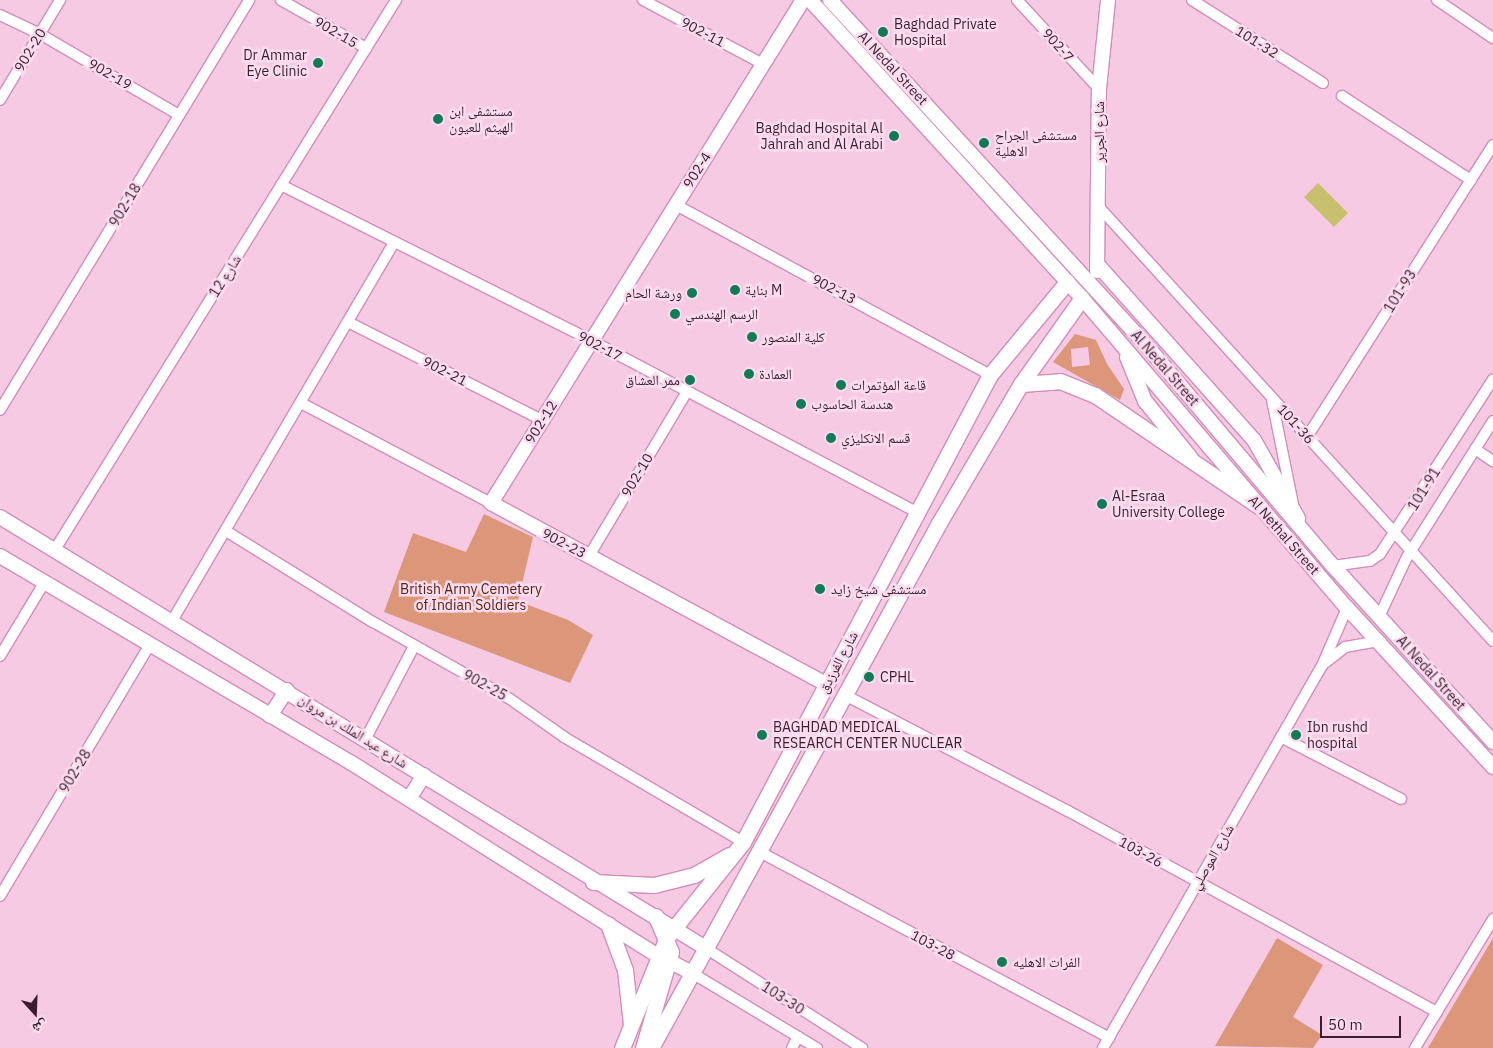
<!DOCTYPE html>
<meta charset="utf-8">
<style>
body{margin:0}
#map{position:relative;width:1493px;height:1048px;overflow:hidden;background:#f7cae4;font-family:"IBM Plex Sans","Noto Naskh Arabic",sans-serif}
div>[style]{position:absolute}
.green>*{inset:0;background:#dc967a}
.water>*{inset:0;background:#c8bf6f}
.roads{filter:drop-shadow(1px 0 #d38db8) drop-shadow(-1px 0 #d38db8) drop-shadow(0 1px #d38db8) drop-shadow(0 -1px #d38db8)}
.street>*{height:10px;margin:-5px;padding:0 5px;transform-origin:5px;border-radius:5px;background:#fff}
.secondary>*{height:14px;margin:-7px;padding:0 7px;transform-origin:7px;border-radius:7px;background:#fff}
.primary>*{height:15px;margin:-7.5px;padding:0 7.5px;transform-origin:7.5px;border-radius:7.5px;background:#fff}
.dots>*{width:14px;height:14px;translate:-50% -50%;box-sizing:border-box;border:2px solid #fbdcee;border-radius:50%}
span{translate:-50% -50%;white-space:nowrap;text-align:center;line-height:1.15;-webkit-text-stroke:5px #fbdcee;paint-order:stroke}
.poi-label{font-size:14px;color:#3a1e2f}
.left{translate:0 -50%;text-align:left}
.right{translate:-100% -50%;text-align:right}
.street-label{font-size:14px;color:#3a1e2f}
.park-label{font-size:14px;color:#55240f}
.north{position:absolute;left:10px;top:988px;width:50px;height:50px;-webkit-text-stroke:4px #fbdcee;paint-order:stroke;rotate:160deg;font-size:14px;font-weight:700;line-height:20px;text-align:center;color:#3a1e2f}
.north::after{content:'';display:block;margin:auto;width:18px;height:22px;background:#3a1e2f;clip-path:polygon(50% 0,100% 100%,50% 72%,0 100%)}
.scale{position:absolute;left:1320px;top:1016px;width:81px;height:22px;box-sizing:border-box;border:2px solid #3a1e2f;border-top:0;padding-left:6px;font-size:15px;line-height:18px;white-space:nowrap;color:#3a1e2f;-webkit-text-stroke:4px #fbdcee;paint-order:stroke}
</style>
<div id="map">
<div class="green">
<i style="clip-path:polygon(evenodd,1075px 334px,1096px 340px,1107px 364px,1124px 389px,1120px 400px,1053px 362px,1075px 334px,1088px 347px,1090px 365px,1072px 367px,1071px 349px,1088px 347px)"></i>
<i style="clip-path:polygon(484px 514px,533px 537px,518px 601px,568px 620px,593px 635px,570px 683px,384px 612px,413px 533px,466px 552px)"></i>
<i style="clip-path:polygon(1277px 938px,1323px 965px,1293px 1017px,1322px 1035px,1313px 1048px,1215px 1046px)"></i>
<i style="clip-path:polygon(1493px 938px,1493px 1048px,1428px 1048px)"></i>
</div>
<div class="water">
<i style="clip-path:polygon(1318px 183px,1348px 213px,1334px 227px,1304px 197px)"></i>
</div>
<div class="roads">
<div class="street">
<i style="left:281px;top:0;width:98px;rotate:29.5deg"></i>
<i style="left:643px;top:0;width:136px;rotate:28.1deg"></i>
<i style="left:1017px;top:0;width:121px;rotate:47.3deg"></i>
<i style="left:1192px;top:0;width:155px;rotate:32.4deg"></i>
<i style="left:1437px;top:0;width:68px;rotate:34.2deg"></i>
<i style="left:0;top:15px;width:44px;rotate:25.4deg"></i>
<i style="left:40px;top:34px;width:161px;rotate:30.2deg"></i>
<i style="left:1342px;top:96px;width:154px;rotate:33.1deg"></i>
<i style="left:0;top:100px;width:117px;rotate:-59deg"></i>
<i style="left:281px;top:185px;width:348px;rotate:26.6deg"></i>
<i style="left:592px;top:341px;width:366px;rotate:27.8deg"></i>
<i style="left:676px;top:205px;width:357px;rotate:28.4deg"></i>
<i style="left:1099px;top:207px;width:586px;rotate:47.77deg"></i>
<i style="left:348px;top:322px;width:217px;rotate:26.8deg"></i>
<i style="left:1272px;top:400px;width:106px;rotate:78.6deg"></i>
<i style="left:301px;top:403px;width:215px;rotate:27.8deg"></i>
<i style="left:0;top:410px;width:480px;rotate:-58.7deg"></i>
<i style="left:1307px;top:437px;width:346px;rotate:-57.5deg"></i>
<i style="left:1475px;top:449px;width:22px;rotate:34deg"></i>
<i style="left:226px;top:531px;width:173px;rotate:31.8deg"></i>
<i style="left:373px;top:622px;width:157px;rotate:29.3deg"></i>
<i style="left:510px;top:699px;width:66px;rotate:35.1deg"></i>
<i style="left:564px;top:737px;width:208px;rotate:30.4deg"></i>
<i style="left:54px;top:551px;width:649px;rotate:-58.17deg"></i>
<i style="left:589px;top:556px;width:190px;rotate:-59.2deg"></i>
<i style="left:1333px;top:566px;width:37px;rotate:-8deg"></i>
<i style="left:1370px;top:561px;width:12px;rotate:-35deg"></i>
<i style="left:1380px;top:554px;width:208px;rotate:-57.1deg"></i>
<i style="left:1379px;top:617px;width:66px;rotate:-65deg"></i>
<i style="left:1407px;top:557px;width:161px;rotate:-57.7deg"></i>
<i style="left:172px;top:621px;width:439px;rotate:-59.6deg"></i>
<i style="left:0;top:656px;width:85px;rotate:-58.9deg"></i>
<i style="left:1326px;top:662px;width:24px;rotate:-38deg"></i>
<i style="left:1345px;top:647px;width:36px;rotate:-10deg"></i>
<i style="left:845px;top:695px;width:251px;rotate:27.5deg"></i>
<i style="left:1068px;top:811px;width:420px;rotate:28.6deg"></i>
<i style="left:1281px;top:737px;width:135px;rotate:27.3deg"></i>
<i style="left:366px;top:738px;width:104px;rotate:-62.4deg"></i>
<i style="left:758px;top:851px;width:398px;rotate:28deg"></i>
<i style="left:0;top:896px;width:291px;rotate:-59.2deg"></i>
<i style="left:704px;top:947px;width:188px;rotate:32.6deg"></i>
<i style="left:692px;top:973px;width:146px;rotate:31deg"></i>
<i style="left:792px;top:1048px;width:13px;rotate:-63deg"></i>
<i style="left:1103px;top:1048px;width:440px;rotate:-60.2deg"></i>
<i style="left:1322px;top:666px;width:63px;rotate:-66.7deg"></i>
<i style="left:1415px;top:1048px;width:151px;rotate:-58.8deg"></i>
</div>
<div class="secondary">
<i style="left:803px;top:0;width:592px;rotate:121.81deg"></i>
<i style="left:491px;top:503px;width:381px;rotate:28.4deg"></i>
<i style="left:810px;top:0;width:403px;rotate:47.6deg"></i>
<i style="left:1082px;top:298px;width:408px;rotate:49.5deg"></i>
<i style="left:1347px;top:608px;width:216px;rotate:47.4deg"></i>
<i style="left:830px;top:0;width:460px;rotate:47.5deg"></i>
<i style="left:1141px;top:339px;width:297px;rotate:49.8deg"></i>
<i style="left:1333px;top:566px;width:238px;rotate:47.7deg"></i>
<i style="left:1097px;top:264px;width:236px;rotate:48.3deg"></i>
<i style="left:1254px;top:440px;width:90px;rotate:60.6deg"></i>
<i style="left:1097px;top:271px;width:182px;rotate:-89.4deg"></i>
<i style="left:1099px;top:89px;width:89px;rotate:-84.2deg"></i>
<i style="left:1127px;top:357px;width:48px;rotate:67.8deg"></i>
<i style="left:1145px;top:401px;width:73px;rotate:51.1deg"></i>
<i style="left:0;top:517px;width:825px;rotate:31.42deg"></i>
<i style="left:0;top:556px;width:406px;rotate:30.5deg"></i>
<i style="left:350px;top:762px;width:363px;rotate:32.2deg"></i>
<i style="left:657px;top:955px;width:39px;rotate:27deg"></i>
<i style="left:270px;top:716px;width:31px;rotate:-57deg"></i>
<i style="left:409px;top:799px;width:28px;rotate:-58deg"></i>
</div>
<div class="primary">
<i style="left:1021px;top:384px;width:39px;rotate:-4deg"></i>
<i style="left:1060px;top:381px;width:38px;rotate:22deg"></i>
<i style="left:1095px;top:395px;width:199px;rotate:34.2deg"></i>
<i style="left:593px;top:882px;width:61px;rotate:2.8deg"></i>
<i style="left:654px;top:885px;width:41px;rotate:-14deg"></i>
<i style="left:694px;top:875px;width:40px;rotate:-29.7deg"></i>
<i style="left:608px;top:924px;width:49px;rotate:69.7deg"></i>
<i style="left:625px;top:970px;width:54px;rotate:83.7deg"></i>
<i style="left:622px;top:1048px;width:120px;rotate:-67.9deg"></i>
<i style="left:667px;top:937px;width:122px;rotate:-51.3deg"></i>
<i style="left:743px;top:842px;width:528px;rotate:-62.13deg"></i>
<i style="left:990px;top:375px;width:121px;rotate:-50.4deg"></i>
<i style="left:643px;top:1048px;width:100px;rotate:-73.7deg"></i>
<i style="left:671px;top:952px;width:39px;rotate:-113deg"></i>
<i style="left:651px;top:1048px;width:599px;rotate:-61.25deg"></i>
<i style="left:939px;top:523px;width:161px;rotate:-59.5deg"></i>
<i style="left:1021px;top:384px;width:105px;rotate:-54.7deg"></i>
</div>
</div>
<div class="dots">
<i style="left:883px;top:32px;background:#107b56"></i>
<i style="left:318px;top:63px;background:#107b56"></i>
<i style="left:438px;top:119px;background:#107b56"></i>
<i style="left:894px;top:136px;background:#107b56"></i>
<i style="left:984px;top:143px;background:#107b56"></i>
<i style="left:735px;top:290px;background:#107b56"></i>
<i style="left:692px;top:293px;background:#107b56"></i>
<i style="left:675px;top:314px;background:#107b56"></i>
<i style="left:752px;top:337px;background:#107b56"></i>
<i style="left:749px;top:374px;background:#107b56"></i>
<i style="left:690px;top:380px;background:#107b56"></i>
<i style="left:841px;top:385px;background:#107b56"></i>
<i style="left:801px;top:404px;background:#107b56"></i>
<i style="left:831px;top:438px;background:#107b56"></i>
<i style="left:1102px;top:504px;background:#107b56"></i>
<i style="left:820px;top:589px;background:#107b56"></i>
<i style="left:869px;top:677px;background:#107b56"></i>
<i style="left:762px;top:735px;background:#107b56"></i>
<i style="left:1296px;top:735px;background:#107b56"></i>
<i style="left:1002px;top:962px;background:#107b56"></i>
</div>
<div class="poi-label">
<span class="left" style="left:894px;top:32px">Baghdad Private<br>Hospital</span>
<span class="right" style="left:307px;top:63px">Dr Ammar<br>Eye Clinic</span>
<span class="left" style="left:449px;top:119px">مستشفى ابن<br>الهيثم للعيون</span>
<span class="right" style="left:883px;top:136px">Baghdad Hospital Al<br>Jahrah and Al Arabi</span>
<span class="left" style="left:995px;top:143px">مستشفى الجراح<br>الاهلية</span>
<span class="left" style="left:745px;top:290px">بناية M</span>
<span class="right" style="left:682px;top:293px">ورشة الحام</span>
<span class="left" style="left:685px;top:314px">الرسم الهندسي</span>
<span class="left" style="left:762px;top:337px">كلية المنصور</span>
<span class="left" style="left:759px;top:374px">العمادة</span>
<span class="right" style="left:680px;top:380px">ممر العشاق</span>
<span class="left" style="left:851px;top:385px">قاعة المؤتمرات</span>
<span class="left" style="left:811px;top:404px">هندسة الحاسوب</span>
<span class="left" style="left:841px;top:438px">قسم الانكليزي</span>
<span class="left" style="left:1112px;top:504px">Al-Esraa<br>University College</span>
<span class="left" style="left:831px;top:589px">مستشفى شيخ زايد</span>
<span class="left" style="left:880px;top:677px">CPHL</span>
<span class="left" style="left:773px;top:735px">BAGHDAD MEDICAL<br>RESEARCH CENTER NUCLEAR</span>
<span class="left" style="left:1307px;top:735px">Ibn rushd<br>hospital</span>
<span class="left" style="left:1013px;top:962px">الفرات الاهليه</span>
</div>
<div class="street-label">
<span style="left:336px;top:32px;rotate:30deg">902-15</span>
<span style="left:703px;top:32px;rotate:28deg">902-11</span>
<span style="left:1257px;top:42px;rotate:32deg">101-32</span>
<span style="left:1058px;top:45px;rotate:48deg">902-7</span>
<span style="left:30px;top:50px;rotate:-59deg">902-20</span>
<span style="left:893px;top:68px;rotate:47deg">Al Nedal Street</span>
<span style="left:110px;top:74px;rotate:30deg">902-19</span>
<span style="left:1099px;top:132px;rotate:-90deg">شارع الجرير</span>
<span style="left:697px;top:170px;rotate:-58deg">902-4</span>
<span style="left:125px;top:205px;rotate:-59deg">902-18</span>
<span style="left:225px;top:276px;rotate:-58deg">شارع 12</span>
<span style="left:834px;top:289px;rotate:28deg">902-13</span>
<span style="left:1400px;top:291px;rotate:-58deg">101-93</span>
<span style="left:600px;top:346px;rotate:28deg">902-17</span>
<span style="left:1165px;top:368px;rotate:49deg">Al Nedal Street</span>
<span style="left:445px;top:371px;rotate:27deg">902-21</span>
<span style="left:541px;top:422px;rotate:-58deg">902-12</span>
<span style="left:1296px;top:424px;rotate:48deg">101-36</span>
<span style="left:637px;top:475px;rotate:-59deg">902-10</span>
<span style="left:1424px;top:489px;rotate:-58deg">101-91</span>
<span style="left:1284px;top:535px;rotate:49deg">Al Nethal Street</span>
<span style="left:564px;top:543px;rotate:28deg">902-23</span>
<span style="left:838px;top:662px;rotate:-62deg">شارع الفرزدق</span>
<span style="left:1431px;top:673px;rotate:48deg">Al Nedal Street</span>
<span style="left:485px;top:685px;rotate:29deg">902-25</span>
<span style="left:353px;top:731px;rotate:32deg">شارع عبد الملك بن مروان</span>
<span style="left:75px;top:771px;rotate:-59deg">902-28</span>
<span style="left:1141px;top:852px;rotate:29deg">103-26</span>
<span style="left:1212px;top:857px;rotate:-60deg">شارع الموصلي</span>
<span style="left:933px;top:945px;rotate:28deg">103-28</span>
<span style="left:783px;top:998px;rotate:33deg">103-30</span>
</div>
<div class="park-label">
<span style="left:471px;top:597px">British Army Cemetery<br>of Indian Soldiers</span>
</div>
<div class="north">ش</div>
<div class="scale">50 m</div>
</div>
